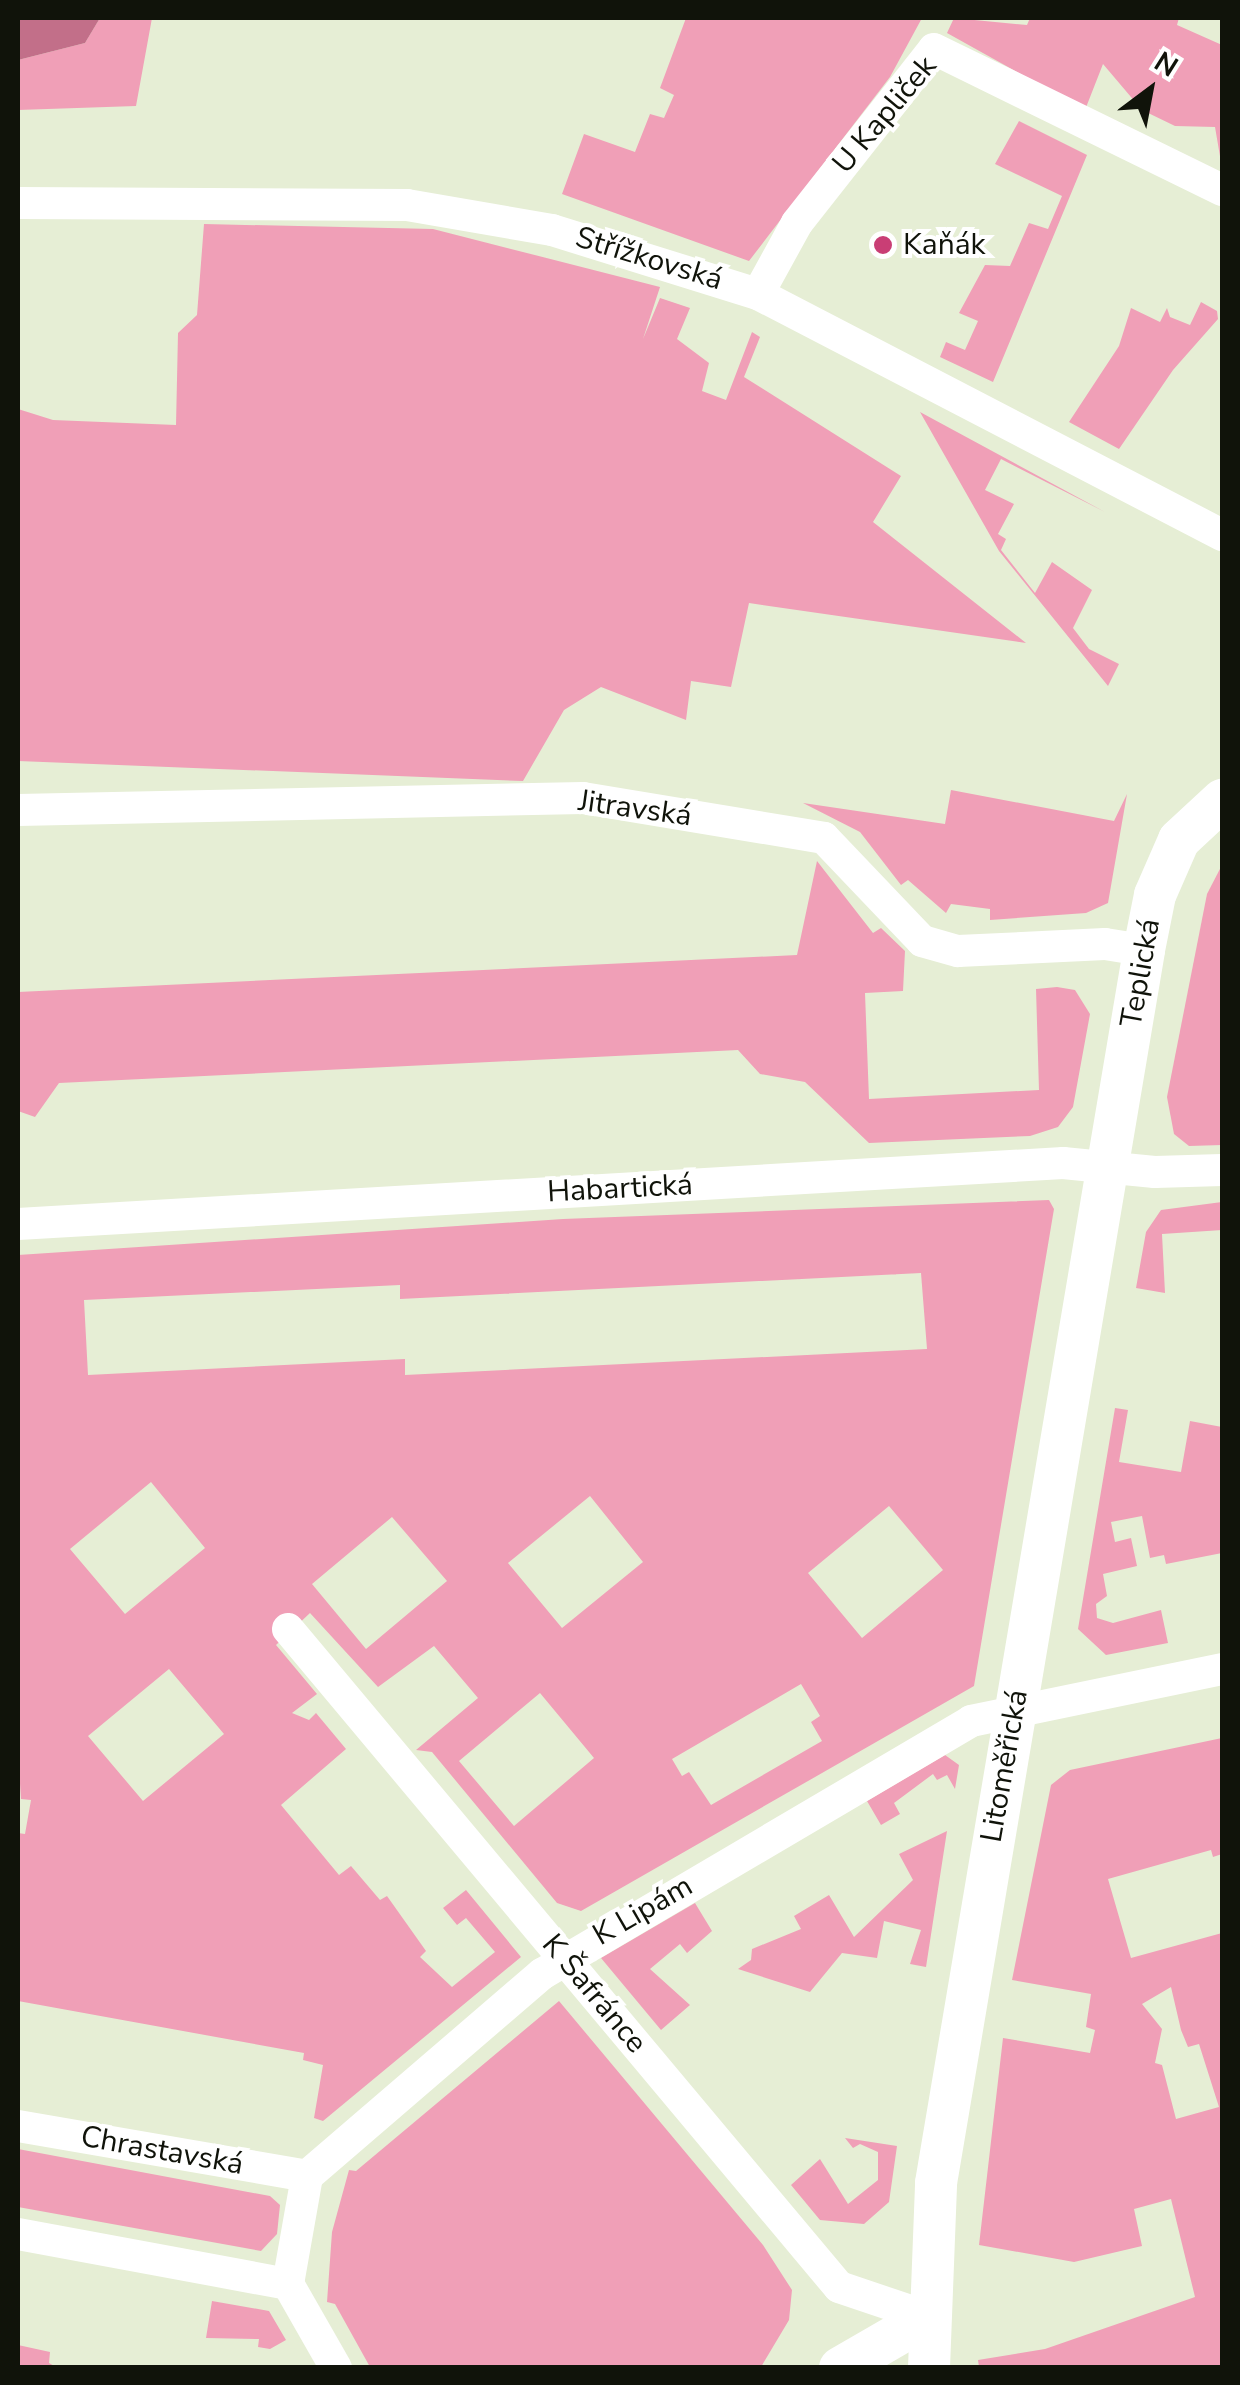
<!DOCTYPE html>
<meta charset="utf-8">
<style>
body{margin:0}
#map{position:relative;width:1240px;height:2385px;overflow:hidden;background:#e6eed5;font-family:"Nunito Sans",sans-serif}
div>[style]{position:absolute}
.green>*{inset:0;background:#f09fb7}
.water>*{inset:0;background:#c26f89}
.minor>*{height:32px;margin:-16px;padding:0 16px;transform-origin:16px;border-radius:16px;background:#fff}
.tertiary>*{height:42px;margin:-21px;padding:0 21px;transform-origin:21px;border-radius:21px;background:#fff}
.dots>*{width:28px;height:28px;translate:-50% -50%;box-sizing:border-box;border:5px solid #fff;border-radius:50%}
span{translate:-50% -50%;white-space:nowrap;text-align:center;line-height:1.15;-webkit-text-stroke:8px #fff;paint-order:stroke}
.street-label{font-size:30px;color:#10130a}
.poi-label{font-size:30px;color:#10130a}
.left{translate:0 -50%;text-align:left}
.frame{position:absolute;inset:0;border:20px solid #10130a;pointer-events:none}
.north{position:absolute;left:1100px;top:40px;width:100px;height:100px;-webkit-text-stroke:8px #fff;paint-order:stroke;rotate:32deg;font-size:28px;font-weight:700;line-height:40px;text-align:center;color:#10130a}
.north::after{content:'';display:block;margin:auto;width:35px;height:45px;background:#10130a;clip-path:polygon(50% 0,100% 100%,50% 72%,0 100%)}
</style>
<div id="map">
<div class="green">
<i style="clip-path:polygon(100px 18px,152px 18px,136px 106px,18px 110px,18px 60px,85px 43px)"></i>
<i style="clip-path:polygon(686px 18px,922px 18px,890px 77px,749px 261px,562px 194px,584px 134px,635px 152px,650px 114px,664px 118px,674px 95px,660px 88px)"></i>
<i style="clip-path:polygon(954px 18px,1027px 25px,1030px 18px,1179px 18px,1177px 25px,1222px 45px,1222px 168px,1215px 127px,1175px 126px,1142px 110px,1103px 64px,1085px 110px,947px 33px)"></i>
<i style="clip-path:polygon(1019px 121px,1087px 155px,993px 382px,940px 357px,946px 342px,965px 350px,978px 321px,959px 313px,985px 265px,1010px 266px,1029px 223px,1048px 229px,1062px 196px,995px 164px)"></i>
<i style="clip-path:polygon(204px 224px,433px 229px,660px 287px,643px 339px,660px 298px,690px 308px,677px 339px,709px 363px,702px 391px,726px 400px,752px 332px,760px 337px,744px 377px,901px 476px,873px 522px,1026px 643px,749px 603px,731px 687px,691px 681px,686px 720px,601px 687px,564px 710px,523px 781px,18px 761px,18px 409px,53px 420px,176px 425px,178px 333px,197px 315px)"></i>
<i style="clip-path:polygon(1201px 302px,1217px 311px,1218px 319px,1173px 370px,1119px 449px,1069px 422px,1119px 346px,1131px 308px,1160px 322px,1167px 308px,1170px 317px,1190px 325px)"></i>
<i style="clip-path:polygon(920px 412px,1105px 512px,1001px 459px,985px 490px,1014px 504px,998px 534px,1006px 539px,1001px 550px,1035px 593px,1052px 562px,1092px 590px,1073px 628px,1089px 649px,1119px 664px,1108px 686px,999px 551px)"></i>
<i style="clip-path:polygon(951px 790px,1114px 821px,1127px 794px,1108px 903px,1086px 913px,990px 920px,990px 909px,951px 904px,946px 913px,908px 880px,901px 885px,860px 832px,803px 803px,945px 824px)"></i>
<i style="clip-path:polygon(817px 861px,873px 933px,881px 928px,905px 951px,903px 991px,865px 993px,869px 1099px,1039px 1090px,1036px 989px,1057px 987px,1075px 990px,1090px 1014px,1073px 1107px,1058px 1127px,1030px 1136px,869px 1143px,805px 1082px,760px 1074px,738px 1050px,59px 1083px,35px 1117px,18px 1111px,18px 992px,797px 955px)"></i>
<i style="clip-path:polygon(1222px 865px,1222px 1145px,1189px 1146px,1174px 1134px,1167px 1097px,1207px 894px)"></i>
<i style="clip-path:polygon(evenodd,1049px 1200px,1054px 1209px,974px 1686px,581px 1911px,557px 1903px,432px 1752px,416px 1750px,478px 1698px,434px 1646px,378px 1687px,310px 1613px,276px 1645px,317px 1694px,292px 1713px,309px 1720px,316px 1713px,346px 1749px,281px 1805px,339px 1875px,351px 1866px,380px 1900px,387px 1896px,426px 1951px,420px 1957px,452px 1987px,495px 1952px,466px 1918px,457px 1925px,443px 1908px,466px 1890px,521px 1957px,323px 2121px,314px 2118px,323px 2065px,303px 2060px,304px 2053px,18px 2001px,18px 1833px,25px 1834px,31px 1800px,21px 1799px,18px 1753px,18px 1255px,563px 1219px,1049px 1200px,921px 1273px,927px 1349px,405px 1375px,405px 1359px,88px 1375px,84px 1300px,400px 1285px,400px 1299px,921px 1273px,1049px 1200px,151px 1482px,205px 1548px,125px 1614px,70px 1549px,151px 1482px,1049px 1200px,590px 1496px,643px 1562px,562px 1628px,508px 1563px,590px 1496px,1049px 1200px,889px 1506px,943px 1570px,862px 1638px,808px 1573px,889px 1506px,1049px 1200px,392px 1517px,447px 1581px,366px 1649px,312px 1584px,392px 1517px,1049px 1200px,169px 1669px,224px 1734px,143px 1801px,88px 1736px,169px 1669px,1049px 1200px,801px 1684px,820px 1716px,811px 1722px,822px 1741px,711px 1805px,689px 1772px,682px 1776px,672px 1759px,801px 1684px,1049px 1200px,540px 1693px,594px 1758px,514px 1826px,459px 1761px,540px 1693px)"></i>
<i style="clip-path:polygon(1222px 1202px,1222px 1230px,1162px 1234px,1165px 1293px,1136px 1288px,1146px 1232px,1161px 1210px)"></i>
<i style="clip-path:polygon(1115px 1408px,1128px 1410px,1119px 1462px,1181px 1472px,1190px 1421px,1222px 1427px,1222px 1553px,1166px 1564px,1164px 1555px,1150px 1558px,1142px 1516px,1111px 1522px,1115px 1542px,1131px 1538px,1137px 1566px,1103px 1574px,1107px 1596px,1096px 1604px,1097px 1618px,1113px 1623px,1161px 1610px,1168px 1643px,1106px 1655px,1078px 1629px)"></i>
<i style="clip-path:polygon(evenodd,1222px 1738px,1222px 1854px,1213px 1857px,1211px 1850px,1108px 1879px,1131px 1958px,1222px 1933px,1222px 2367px,979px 2367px,978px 2360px,1045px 2349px,1195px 2297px,1171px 2199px,1134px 2209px,1142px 2246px,1074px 2262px,979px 2245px,1003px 2038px,1090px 2053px,1095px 2030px,1086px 2027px,1091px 1994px,1012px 1980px,1051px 1785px,1070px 1770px,1222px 1738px,1171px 1987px,1181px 2030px,1188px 2047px,1199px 2044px,1219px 2107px,1176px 2119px,1162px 2065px,1155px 2063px,1162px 2029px,1142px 2004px,1171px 1987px)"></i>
<i style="clip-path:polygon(945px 1755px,959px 1765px,955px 1789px,947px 1775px,937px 1780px,933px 1774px,894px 1803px,900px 1814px,881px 1825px,867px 1801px)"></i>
<i style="clip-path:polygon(947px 1831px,926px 1967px,910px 1964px,921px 1930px,884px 1921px,877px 1958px,842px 1953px,810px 1992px,738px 1969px,751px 1960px,752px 1949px,801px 1929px,794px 1916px,829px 1895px,854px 1937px,913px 1880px,899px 1854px)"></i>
<i style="clip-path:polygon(695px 1903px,712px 1931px,687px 1953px,680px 1944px,650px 1969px,690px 2005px,661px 2030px,601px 1958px)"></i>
<i style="clip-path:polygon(559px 2001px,763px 2245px,792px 2290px,789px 2320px,761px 2367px,370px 2367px,335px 2304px,327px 2302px,332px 2232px,349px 2170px,356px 2171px)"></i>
<i style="clip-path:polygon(845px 2138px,897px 2146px,889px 2202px,864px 2224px,820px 2220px,791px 2185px,820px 2159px,848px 2204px,878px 2180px,878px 2152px,860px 2144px,853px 2148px)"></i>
<i style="clip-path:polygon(18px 2149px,270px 2196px,280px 2205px,277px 2234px,261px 2251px,18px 2207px)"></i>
<i style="clip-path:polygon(212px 2301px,269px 2311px,286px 2340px,270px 2349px,258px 2347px,259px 2339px,206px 2338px)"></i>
<i style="clip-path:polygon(18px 2345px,50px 2352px,49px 2363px,56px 2367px,18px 2367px)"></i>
</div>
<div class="water">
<i style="clip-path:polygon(18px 18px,100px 18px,85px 43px,18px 60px)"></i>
</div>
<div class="minor">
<i style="left:18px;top:203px;width:389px;rotate:0.3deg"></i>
<i style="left:407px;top:205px;width:147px;rotate:9.8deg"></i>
<i style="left:552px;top:230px;width:216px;rotate:17.3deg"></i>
<i style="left:758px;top:294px;width:523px;rotate:27.45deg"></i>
<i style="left:758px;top:294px;width:81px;rotate:-61.2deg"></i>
<i style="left:797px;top:223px;width:221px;rotate:-51.8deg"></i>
<i style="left:934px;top:49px;width:321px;rotate:26.1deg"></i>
<i style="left:18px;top:810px;width:565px;rotate:-1.22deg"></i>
<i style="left:583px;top:798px;width:244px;rotate:9.4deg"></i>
<i style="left:824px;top:838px;width:142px;rotate:46.4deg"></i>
<i style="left:922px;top:941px;width:37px;rotate:16deg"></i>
<i style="left:958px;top:951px;width:147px;rotate:-2.7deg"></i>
<i style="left:1105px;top:944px;width:39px;rotate:9deg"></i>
<i style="left:18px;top:1224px;width:1047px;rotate:-3.34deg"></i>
<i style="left:1063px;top:1163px;width:92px;rotate:5.6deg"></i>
<i style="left:1155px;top:1172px;width:67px;rotate:-1.7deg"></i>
<i style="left:288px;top:1629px;width:858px;rotate:50.06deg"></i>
<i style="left:839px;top:2287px;width:94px;rotate:18.6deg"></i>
<i style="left:18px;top:2126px;width:293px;rotate:9.8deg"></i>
<i style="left:18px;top:2234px;width:275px;rotate:10.5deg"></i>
<i style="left:336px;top:2368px;width:97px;rotate:-119.7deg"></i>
<i style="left:288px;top:2284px;width:110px;rotate:-80deg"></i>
<i style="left:307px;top:2176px;width:310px;rotate:-40.7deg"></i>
<i style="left:542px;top:1974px;width:498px;rotate:-30.5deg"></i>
<i style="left:971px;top:1721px;width:256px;rotate:-11.7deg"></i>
</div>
<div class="tertiary">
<i style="left:840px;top:2368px;width:102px;rotate:-30.1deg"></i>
<i style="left:929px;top:2368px;width:185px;rotate:-87.8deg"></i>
<i style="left:936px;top:2183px;width:1250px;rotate:-80.42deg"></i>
<i style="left:1144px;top:950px;width:56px;rotate:-78.7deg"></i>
<i style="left:1155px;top:895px;width:60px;rotate:-66.4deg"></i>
<i style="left:1179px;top:840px;width:59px;rotate:-42.9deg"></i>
</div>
<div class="dots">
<i style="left:883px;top:245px;background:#c93e75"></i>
</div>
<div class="street-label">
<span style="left:885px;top:115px;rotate:-50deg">U Kapliček</span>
<span style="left:649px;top:259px;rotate:17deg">Střížkovská</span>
<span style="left:635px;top:809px;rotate:8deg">Jitravská</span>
<span style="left:1141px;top:973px;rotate:-80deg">Teplická</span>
<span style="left:620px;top:1189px;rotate:-3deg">Habartická</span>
<span style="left:1005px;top:1766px;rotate:-80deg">Litoměřická</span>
<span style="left:643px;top:1911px;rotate:-30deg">K Lipám</span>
<span style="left:594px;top:1994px;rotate:50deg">K Šafránce</span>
<span style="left:162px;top:2151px;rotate:10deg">Chrastavská</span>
</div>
<div class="poi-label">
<span class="left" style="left:903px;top:245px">Kaňák</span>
</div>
<div class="frame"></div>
<div class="north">N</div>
</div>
